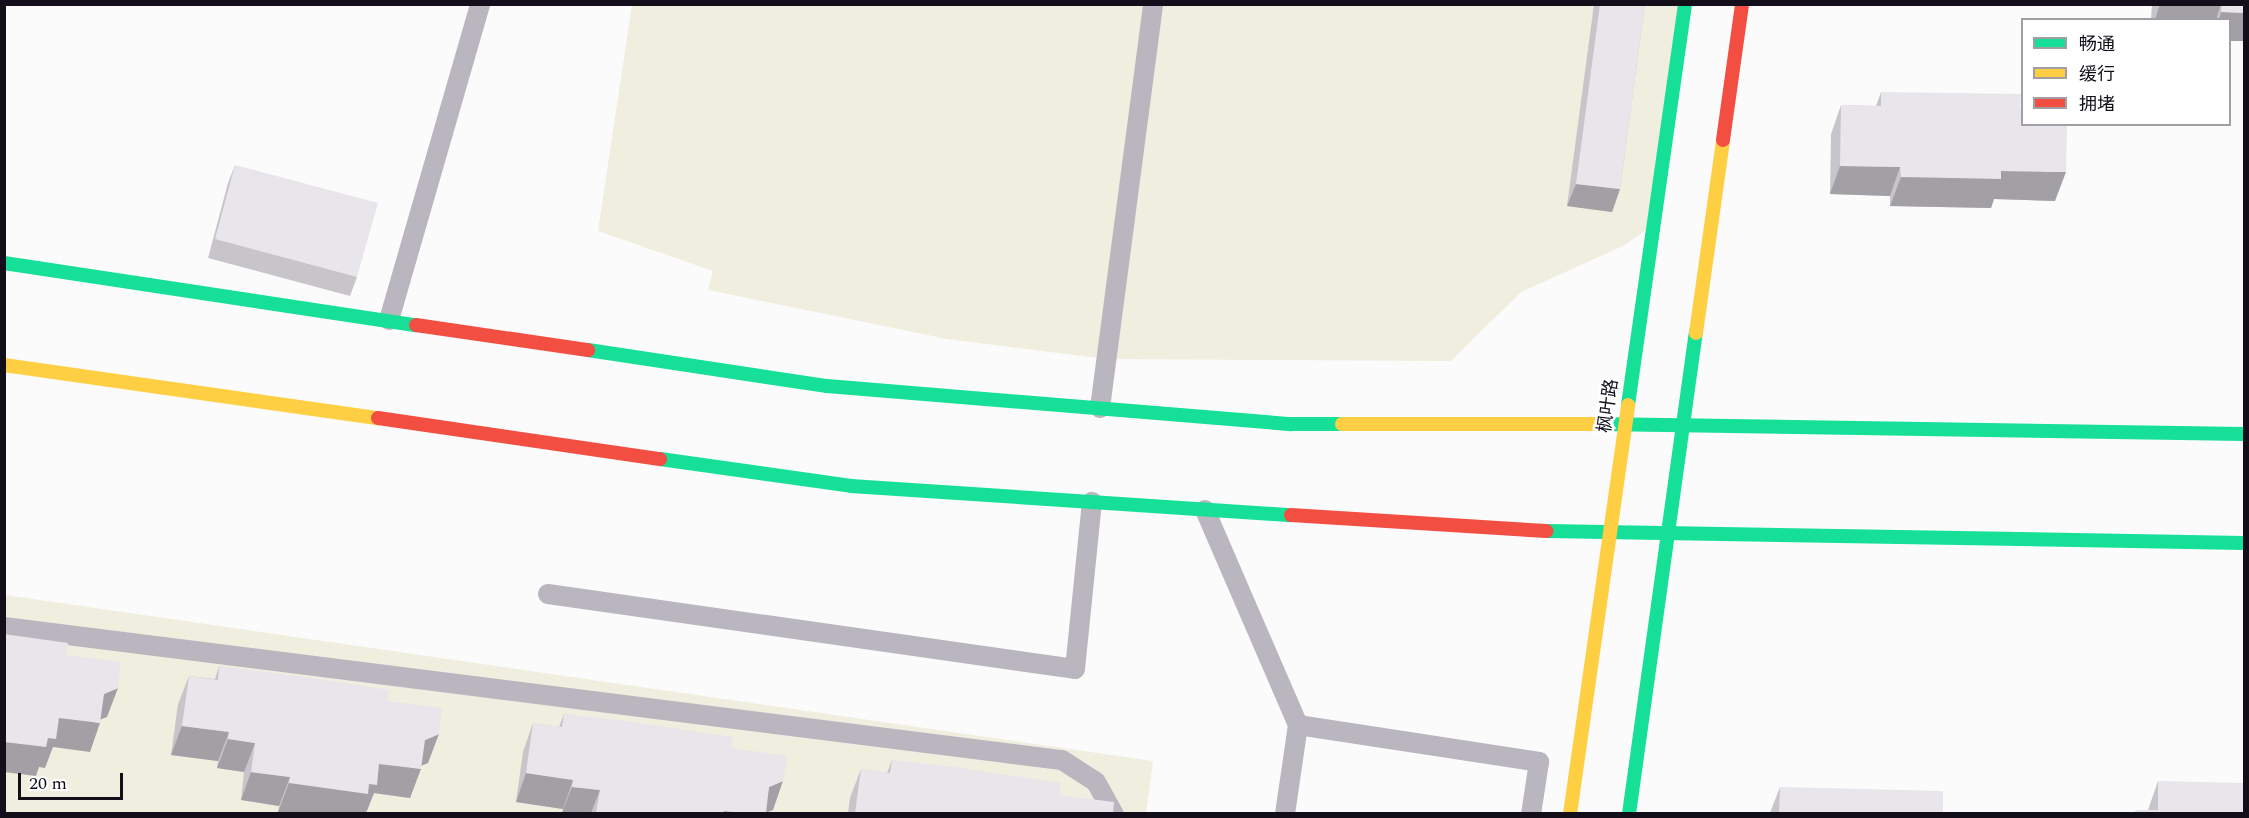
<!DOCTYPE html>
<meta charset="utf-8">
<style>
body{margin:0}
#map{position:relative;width:2249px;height:818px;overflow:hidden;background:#fbfbfb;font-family:Spectral,"Noto Sans SC",serif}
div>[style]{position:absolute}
.green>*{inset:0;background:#f0eede}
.lane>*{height:20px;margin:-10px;padding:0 10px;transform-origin:10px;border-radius:10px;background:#bab6c0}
.fast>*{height:14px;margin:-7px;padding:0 7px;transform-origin:7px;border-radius:7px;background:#16e098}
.slow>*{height:14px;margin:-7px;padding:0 7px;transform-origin:7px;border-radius:7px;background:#ffcf43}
.jam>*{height:14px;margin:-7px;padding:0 7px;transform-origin:7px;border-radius:7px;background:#f24e42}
.wall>*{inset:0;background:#c8c5ca}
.shaded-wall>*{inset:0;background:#a2a0a4}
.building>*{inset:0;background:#e8e5eb}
span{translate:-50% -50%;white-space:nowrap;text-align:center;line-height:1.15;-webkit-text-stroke:5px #fff;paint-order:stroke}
.street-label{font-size:18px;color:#130f1a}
.frame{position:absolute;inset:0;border:6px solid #130f1a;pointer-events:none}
.legend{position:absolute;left:2021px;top:18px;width:210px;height:108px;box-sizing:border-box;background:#fff;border:2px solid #a19fa3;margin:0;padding:8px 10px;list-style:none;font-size:18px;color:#130f1a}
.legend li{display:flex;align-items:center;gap:12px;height:30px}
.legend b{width:30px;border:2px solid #a19fa3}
.scale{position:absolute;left:18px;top:773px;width:105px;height:27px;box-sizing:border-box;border:3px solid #130f1a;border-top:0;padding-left:8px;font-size:18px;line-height:21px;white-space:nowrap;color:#130f1a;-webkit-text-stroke:4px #fff;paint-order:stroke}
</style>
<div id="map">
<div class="green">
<i style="clip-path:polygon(632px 5px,1685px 5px,1654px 224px,1625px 245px,1521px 292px,1451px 361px,1106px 359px,947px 339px,708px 290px,713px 271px,598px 231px)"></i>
<i style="clip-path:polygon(5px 595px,1153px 761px,1146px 814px,5px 814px)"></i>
</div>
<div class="lane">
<i style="left:389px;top:320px;width:329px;rotate:-73.9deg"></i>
<i style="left:1100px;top:408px;width:407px;rotate:-82.5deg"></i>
<i style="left:1205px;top:510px;width:234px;rotate:66.6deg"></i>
<i style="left:1298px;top:725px;width:90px;rotate:98.3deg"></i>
<i style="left:548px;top:594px;width:532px;rotate:8.1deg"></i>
<i style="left:1075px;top:669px;width:168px;rotate:-84.2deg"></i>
<i style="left:4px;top:627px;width:1066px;rotate:7.17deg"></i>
<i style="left:1062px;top:760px;width:40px;rotate:32.9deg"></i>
<i style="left:1096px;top:782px;width:37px;rotate:61deg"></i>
<i style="left:1298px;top:725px;width:244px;rotate:8.7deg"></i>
<i style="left:1539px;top:762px;width:53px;rotate:98.7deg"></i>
</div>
<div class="fast">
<i style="left:4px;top:263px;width:417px;rotate:8.6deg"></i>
<i style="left:588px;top:350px;width:242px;rotate:8.6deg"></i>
<i style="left:827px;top:386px;width:466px;rotate:4.7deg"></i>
<i style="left:1291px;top:424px;width:51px"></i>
<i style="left:1628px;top:405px;width:405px;rotate:-81.9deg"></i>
<i style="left:1599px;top:424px;width:645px;rotate:0.89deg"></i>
<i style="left:660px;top:459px;width:193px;rotate:8deg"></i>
<i style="left:851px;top:486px;width:441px;rotate:3.8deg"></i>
<i style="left:1546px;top:531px;width:698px;rotate:0.98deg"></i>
<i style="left:1629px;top:814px;width:486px;rotate:-82.1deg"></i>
</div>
<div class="slow">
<i style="left:1696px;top:333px;width:195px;rotate:-82deg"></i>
<i style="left:4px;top:365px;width:378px;rotate:8.1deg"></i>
<i style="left:1342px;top:424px;width:257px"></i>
<i style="left:1570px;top:814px;width:413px;rotate:-81.9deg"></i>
</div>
<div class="jam">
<i style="left:1723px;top:140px;width:137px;rotate:-82deg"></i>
<i style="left:416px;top:325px;width:174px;rotate:8.3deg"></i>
<i style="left:378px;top:418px;width:285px;rotate:8.3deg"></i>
<i style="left:1291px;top:515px;width:256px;rotate:3.6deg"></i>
</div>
<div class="wall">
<i style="clip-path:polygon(1594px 4px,1645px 4px,1620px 189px,1612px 212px,1567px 206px)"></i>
<i style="clip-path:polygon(2152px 4px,2244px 4px,2244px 41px,2229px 41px,2229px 20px,2151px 20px)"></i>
<i style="clip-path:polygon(1881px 92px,2020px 108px,2055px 201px,1994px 199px,1991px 208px,1890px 206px,1890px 196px,1830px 194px,1831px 134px,1841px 105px,1876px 106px)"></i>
<i style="clip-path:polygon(235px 165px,357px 277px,350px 296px,208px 258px,228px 183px)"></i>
<i style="clip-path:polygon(219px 666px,387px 701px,428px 763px,421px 766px,410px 798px,374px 793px,366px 813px,290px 813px,278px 812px,279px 806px,241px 800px,244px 772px,217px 768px,218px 761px,171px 755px,178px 704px,189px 676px,215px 679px)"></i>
<i style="clip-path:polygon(564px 714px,731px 748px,773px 810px,766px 813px,562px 813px,563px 809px,516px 802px,523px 752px,533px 723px,559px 727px)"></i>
<i style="clip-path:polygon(892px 760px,1059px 795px,1113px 813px,848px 813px,850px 798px,861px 769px,887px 773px)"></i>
<i style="clip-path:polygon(2158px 781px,2244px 813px,2135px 813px,2136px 810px,2148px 810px)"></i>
<i style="clip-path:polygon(1780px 787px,1943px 813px,1770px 813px)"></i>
</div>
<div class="shaded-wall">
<i style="clip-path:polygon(2160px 4px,2221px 4px,2216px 20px,2155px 20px)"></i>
<i style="clip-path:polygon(2221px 12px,2244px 13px,2244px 41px,2229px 41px,2229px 20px,2219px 20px)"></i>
<i style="clip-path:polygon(1840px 166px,1900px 167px,1890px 196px,1830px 194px)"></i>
<i style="clip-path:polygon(2001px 171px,2066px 172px,2055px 201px,1994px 199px,1991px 208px,1890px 206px,1901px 177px)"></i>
<i style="clip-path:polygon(1576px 184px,1620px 189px,1612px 212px,1567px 206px)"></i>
<i style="clip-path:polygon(118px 688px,107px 717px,94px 722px,100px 723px,90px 752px,53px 747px,45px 768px,39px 767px,36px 776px,4px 772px,4px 742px,59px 718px,104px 694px)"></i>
<i style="clip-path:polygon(182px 726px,229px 732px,218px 761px,171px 755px)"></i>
<i style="clip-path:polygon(439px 734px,428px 763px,415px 768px,421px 769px,410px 798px,374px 793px,366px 813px,290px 813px,278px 812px,289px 783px,369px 784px,379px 764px,425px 740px)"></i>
<i style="clip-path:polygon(228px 739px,255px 743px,244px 772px,217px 768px)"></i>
<i style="clip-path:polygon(251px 772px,290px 777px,279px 806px,241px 800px)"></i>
<i style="clip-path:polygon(526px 773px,573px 780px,563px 809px,516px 802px)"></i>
<i style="clip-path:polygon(783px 781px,773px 810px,764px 813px,769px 787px)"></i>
<i style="clip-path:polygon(572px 787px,600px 790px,591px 813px,562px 813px)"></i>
<i style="clip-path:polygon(724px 811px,743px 813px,723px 813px)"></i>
</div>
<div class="building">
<i style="clip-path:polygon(1600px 4px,1645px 4px,1620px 189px,1576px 184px)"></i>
<i style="clip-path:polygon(2222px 4px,2244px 4px,2244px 13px,2221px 12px)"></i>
<i style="clip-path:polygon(1881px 92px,2021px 94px,2020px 108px,2022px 108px,2022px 124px,2067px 124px,2066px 172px,2001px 171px,2001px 179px,1901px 177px,1900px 167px,1840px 166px,1841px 105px,1881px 106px)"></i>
<i style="clip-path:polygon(235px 165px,378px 203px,357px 277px,215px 239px)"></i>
<i style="clip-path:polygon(4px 634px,68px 643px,66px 655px,121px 662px,118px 688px,104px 694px,100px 723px,59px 718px,56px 739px,48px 738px,46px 747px,4px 742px)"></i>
<i style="clip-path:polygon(219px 666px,312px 678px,389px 690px,387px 701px,442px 708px,439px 734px,425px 740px,421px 769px,379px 764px,377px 785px,369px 784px,368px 794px,289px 783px,290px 777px,251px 772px,255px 743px,228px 739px,229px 732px,182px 726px,189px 676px,218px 680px)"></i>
<i style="clip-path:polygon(564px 714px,626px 721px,733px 737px,731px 748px,787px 756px,783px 781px,769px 787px,766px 813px,743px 813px,724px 811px,724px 813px,596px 813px,600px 790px,572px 787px,573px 780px,526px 773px,533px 723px,562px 727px)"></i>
<i style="clip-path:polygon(892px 760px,954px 767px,1061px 783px,1059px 795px,1114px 802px,1113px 813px,855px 813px,861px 769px,890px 773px)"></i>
<i style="clip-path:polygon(2158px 781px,2244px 783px,2244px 813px,2136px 813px,2136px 810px,2158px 810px)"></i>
<i style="clip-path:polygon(1780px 787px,1943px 791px,1943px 813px,1779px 813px)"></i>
</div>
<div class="street-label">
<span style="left:1609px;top:406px;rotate:-82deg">枫叶路</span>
</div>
<div class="frame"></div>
<ul class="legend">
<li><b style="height:8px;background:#16e098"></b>畅通</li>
<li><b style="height:8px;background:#ffcf43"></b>缓行</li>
<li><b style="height:8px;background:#f24e42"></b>拥堵</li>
</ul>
<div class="scale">20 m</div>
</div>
